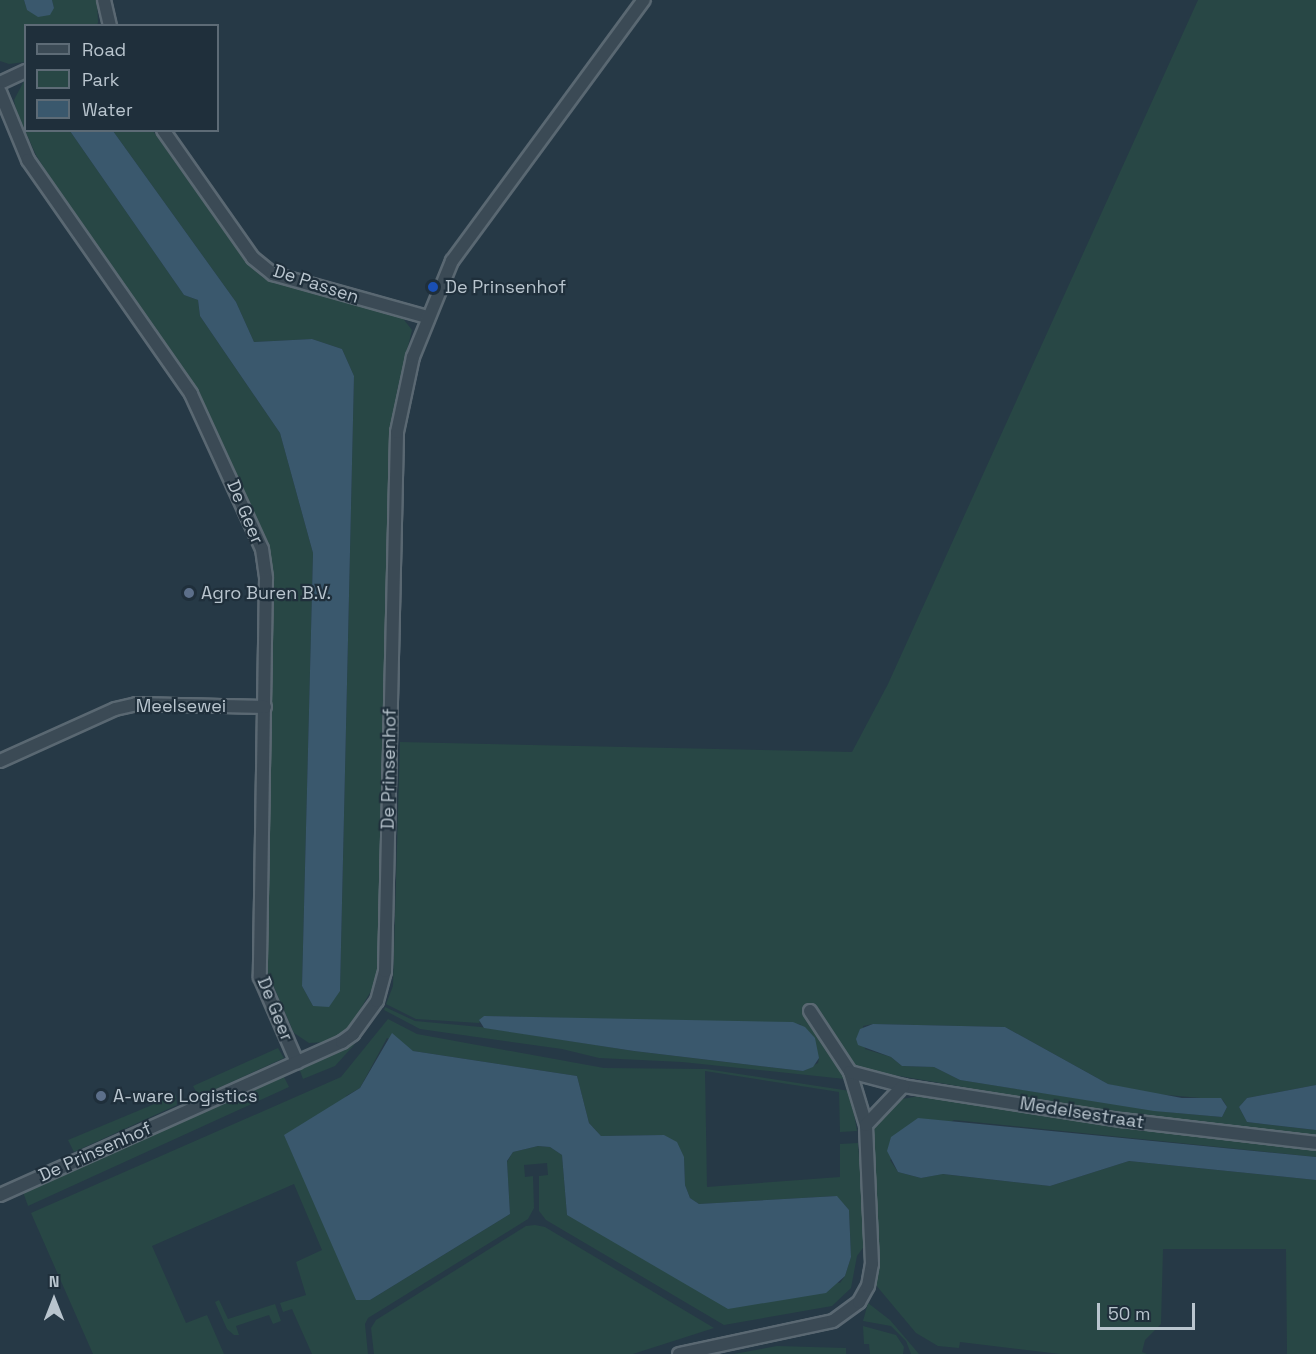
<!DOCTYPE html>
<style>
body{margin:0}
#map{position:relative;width:1316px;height:1354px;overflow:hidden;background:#263946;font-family:"Space Grotesk",sans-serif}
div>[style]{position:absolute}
.green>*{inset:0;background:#284745}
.water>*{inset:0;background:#3a586d}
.roads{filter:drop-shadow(2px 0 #5a6872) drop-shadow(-2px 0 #5a6872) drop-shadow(0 2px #5a6872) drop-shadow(0 -2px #5a6872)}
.minor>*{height:12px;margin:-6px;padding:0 6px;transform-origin:6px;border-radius:6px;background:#3b4a55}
.dots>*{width:16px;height:16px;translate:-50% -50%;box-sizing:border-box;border:3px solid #1f2f3b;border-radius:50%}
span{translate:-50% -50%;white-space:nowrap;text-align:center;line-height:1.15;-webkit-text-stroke:4.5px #1f2f3b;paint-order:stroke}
.street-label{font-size:18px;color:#b9c5ce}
.poi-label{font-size:18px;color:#b9c5ce}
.left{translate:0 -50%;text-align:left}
.legend{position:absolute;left:24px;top:24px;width:195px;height:108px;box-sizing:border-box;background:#1f2f3b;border:2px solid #5d6b76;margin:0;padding:8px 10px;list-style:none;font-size:18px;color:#b9c5ce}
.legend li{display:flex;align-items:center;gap:12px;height:30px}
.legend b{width:30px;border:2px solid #5d6b76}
.north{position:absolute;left:24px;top:1270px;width:60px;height:60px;-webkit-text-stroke:4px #1f2f3b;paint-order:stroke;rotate:0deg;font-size:16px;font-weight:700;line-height:24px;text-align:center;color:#b9c5ce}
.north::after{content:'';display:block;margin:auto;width:21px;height:27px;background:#b9c5ce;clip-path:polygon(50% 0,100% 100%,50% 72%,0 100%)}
.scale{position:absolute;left:1097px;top:1303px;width:98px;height:27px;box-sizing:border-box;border:3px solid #b9c5ce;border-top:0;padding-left:8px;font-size:18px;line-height:21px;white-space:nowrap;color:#b9c5ce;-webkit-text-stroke:4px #1f2f3b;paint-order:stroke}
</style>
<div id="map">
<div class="green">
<i style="clip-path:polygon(0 0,24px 0,27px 10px,54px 8px,52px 0,97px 0,98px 22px,97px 26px,26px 26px,25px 62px,9px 64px,0 61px)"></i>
<i style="clip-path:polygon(evenodd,1198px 0,1316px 0,1316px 1085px,1247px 1098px,1239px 1107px,1247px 1122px,1316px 1130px,1316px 1137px,1130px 1116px,865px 1070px,850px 1064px,815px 1007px,807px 1013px,845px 1079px,682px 1062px,599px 1058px,562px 1049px,420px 1029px,384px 1010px,385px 1007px,415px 1021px,481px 1027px,634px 1051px,803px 1071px,818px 1063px,819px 1058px,800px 1024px,484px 1016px,479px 1023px,416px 1019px,386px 1004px,393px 986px,400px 742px,852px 752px,888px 684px,1198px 0,873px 1024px,1005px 1027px,1108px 1084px,1145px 1093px,1223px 1100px,1227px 1107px,1222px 1117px,1167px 1112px,960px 1080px,934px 1067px,902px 1066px,891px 1057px,865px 1049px,863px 1026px,873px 1024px)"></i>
<i style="clip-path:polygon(25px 79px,26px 130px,70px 131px,184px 295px,198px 300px,200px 316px,280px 433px,313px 553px,302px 986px,313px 1006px,340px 991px,354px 376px,342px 349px,312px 339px,254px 342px,236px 302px,113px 131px,153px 131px,242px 256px,262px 277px,401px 316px,412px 330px,397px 391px,389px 452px,378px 979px,348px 1030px,326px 1042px,309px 1043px,294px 1033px,267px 971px,273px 636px,268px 546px,199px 392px,84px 232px,36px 155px,16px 110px,14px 100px)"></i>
<i style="clip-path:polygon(evenodd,388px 1019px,417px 1034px,604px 1068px,706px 1069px,850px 1091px,857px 1131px,840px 1132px,839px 1092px,705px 1071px,707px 1187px,840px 1177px,840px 1144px,858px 1143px,865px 1245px,857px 1256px,851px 1288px,832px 1306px,724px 1325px,546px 1220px,539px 1211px,539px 1176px,548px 1175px,547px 1163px,524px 1165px,525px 1177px,533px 1176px,534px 1208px,528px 1219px,368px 1318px,365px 1324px,368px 1354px,312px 1354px,292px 1309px,283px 1312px,280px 1303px,306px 1295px,296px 1262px,322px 1250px,294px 1184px,152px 1246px,186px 1323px,207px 1315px,224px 1354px,93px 1354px,31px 1213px,341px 1077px,388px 1019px,387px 1038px,413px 1051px,577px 1076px,589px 1123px,601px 1136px,664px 1135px,684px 1157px,685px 1185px,690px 1198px,699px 1204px,836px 1196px,849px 1210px,851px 1257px,845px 1276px,840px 1283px,567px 1215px,562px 1155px,550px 1147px,538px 1146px,513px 1152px,507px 1162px,510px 1214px,370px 1300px,356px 1300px,346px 1096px,360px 1088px,387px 1038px)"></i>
<i style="clip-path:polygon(355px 1044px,335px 1066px,303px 1079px,299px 1068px)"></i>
<i style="clip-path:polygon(278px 1048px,284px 1058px,199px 1097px,193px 1086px)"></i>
<i style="clip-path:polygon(283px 1075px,289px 1087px,28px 1206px,23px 1192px)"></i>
<i style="clip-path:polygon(176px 1095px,177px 1105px,74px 1152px,68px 1140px)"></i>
<i style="clip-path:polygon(925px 1095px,1316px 1147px,1316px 1157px,954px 1120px,890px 1160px,898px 1172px,921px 1178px,942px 1174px,1050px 1186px,1129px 1161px,1316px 1180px,1316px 1354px,1287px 1354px,1286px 1249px,1163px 1249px,1161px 1324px,1145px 1340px,1142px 1352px,1147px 1354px,1060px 1354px,960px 1342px,959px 1348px,938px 1346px,916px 1333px,875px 1284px,871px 1131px,886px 1110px,902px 1099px)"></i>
<i style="clip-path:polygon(535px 1225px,545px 1227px,714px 1328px,633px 1354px,374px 1354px,371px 1328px,376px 1320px,526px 1226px)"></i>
<i style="clip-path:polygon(219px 1300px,228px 1319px,275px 1304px,281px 1321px,273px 1324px,269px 1315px,236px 1326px,239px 1335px,234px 1335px,227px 1329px,215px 1302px)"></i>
<i style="clip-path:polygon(868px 1303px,890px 1320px,919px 1354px,911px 1354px,906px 1341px,891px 1326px,863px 1321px)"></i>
<i style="clip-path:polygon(863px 1326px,896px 1335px,904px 1347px,903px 1354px,870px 1354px,869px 1344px,864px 1344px)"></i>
<i style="clip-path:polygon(777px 1346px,846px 1348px,846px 1354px,734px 1354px)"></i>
</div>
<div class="water">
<i style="clip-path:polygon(24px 0,52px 0,54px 8px,50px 15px,38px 17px,27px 10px)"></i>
<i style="clip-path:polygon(70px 131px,113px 131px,236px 302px,254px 342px,312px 339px,342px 349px,354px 376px,340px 991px,329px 1007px,313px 1006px,302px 986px,313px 553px,280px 433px,200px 316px,198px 300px,184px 295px)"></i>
<i style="clip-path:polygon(484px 1016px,793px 1022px,805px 1027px,815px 1038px,819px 1058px,813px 1067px,803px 1071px,634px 1051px,484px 1028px,479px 1020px)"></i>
<i style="clip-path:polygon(873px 1024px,1005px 1027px,1108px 1084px,1182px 1098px,1221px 1098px,1227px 1107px,1222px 1117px,1154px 1111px,960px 1080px,934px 1067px,902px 1066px,891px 1057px,858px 1045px,856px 1039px,860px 1029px)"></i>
<i style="clip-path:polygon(392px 1033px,413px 1051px,577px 1076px,589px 1123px,601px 1136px,664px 1135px,677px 1142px,684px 1157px,685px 1185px,690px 1198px,699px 1204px,837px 1196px,849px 1210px,851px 1257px,845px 1276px,826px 1293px,728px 1309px,567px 1215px,562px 1155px,550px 1147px,538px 1146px,513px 1152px,507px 1161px,510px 1214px,370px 1300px,356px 1300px,284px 1135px,360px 1088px)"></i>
<i style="clip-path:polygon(1316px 1085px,1316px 1130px,1247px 1122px,1239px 1107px,1247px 1098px)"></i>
<i style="clip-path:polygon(918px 1118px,1316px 1157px,1316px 1180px,1129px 1161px,1050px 1186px,943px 1174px,921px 1178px,898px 1172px,887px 1151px,891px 1137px)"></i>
</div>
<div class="roads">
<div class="minor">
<i style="left:104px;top:0;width:27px;rotate:77deg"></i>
<i style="left:0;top:83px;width:29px;rotate:-25deg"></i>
<i style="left:0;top:92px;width:74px;rotate:67.6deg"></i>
<i style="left:28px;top:160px;width:285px;rotate:55.1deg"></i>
<i style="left:191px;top:394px;width:170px;rotate:65.4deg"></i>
<i style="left:262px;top:549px;width:30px;rotate:82deg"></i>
<i style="left:266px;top:579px;width:398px;rotate:90.9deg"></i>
<i style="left:260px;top:977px;width:93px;rotate:66.5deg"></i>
<i style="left:163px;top:130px;width:156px;rotate:54.9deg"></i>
<i style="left:253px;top:258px;width:26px;rotate:39deg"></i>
<i style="left:273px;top:274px;width:160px;rotate:15.6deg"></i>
<i style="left:0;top:761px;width:126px;rotate:-24.3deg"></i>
<i style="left:115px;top:709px;width:22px;rotate:-13deg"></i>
<i style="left:136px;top:704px;width:129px;rotate:1.3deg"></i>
<i style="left:810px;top:1011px;width:73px;rotate:56.7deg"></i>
<i style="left:850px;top:1072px;width:55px;rotate:73.2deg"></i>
<i style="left:850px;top:1072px;width:55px;rotate:14.8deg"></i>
<i style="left:903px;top:1086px;width:221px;rotate:8.9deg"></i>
<i style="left:1121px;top:1120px;width:196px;rotate:6.7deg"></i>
<i style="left:0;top:1195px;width:375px;rotate:-24.1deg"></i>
<i style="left:342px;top:1042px;width:14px;rotate:-36deg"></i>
<i style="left:353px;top:1034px;width:41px;rotate:-54deg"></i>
<i style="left:377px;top:1001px;width:31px;rotate:-75deg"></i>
<i style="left:385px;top:971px;width:539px;rotate:-88.72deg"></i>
<i style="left:397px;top:432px;width:77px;rotate:-78deg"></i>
<i style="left:413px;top:357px;width:104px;rotate:-67.9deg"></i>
<i style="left:452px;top:261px;width:324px;rotate:-53.7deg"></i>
<i style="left:679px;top:1354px;width:157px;rotate:-12.1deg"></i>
<i style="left:833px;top:1321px;width:32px;rotate:-36deg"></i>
<i style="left:859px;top:1302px;width:18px;rotate:-61deg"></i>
<i style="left:868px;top:1286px;width:22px;rotate:-80deg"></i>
<i style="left:872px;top:1264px;width:139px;rotate:-92.5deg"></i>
<i style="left:866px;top:1125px;width:54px;rotate:-46.5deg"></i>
</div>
</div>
<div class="dots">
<i style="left:433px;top:287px;background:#1a4fb4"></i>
<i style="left:189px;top:593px;background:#5c6f8a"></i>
<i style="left:101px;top:1096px;background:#5c6f8a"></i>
</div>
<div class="street-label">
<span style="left:316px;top:284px;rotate:18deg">De Passen</span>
<span style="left:245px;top:512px;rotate:67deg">De Geer</span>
<span style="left:181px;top:706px">Meelsewei</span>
<span style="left:389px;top:769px;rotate:-89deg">De Prinsenhof</span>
<span style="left:275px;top:1009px;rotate:68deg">De Geer</span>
<span style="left:1082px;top:1113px;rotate:9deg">Medelsestraat</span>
<span style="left:95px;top:1152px;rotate:-24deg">De Prinsenhof</span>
</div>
<div class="poi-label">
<span class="left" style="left:445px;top:287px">De Prinsenhof</span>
<span class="left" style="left:201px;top:593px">Agro Buren B.V.</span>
<span class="left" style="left:113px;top:1096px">A-ware Logistics</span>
</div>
<ul class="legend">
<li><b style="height:8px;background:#3b4a55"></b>Road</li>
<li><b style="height:16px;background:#284745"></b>Park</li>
<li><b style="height:16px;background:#3a586d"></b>Water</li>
</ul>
<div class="north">N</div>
<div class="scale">50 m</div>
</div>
